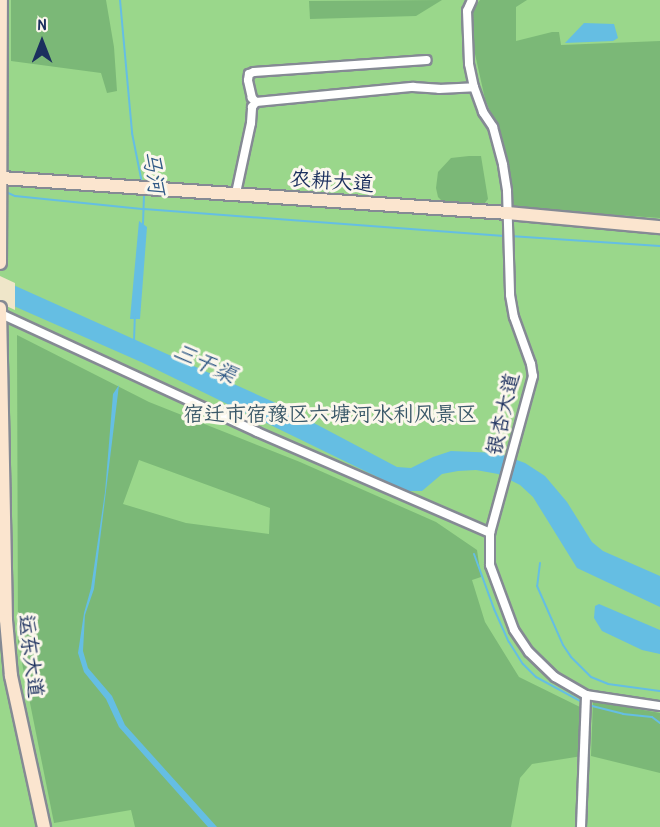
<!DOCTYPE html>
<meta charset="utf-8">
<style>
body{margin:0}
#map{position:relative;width:660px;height:827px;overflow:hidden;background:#efe6c9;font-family:"Patrick Hand","LXGW WenKai TC",sans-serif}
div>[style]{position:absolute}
.green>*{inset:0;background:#9ad78b}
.forest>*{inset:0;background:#7bb877}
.water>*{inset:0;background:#65bee3}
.pier>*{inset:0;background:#efe6c9}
.stream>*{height:2px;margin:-1px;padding:0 1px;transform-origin:1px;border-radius:1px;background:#65bee3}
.roads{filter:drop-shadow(2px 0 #858a94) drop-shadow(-2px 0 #858a94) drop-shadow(0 2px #858a94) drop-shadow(0 -2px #858a94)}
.street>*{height:8px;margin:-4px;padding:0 4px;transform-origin:4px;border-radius:4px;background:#fff}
.secondary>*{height:12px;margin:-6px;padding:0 6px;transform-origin:6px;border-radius:6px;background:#fbe5cf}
span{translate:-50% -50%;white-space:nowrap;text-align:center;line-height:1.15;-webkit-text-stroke:6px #fbf7ec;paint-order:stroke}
.street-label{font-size:21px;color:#1b2f5e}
.park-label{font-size:21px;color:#3b5969}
.water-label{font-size:22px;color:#315a86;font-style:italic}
.north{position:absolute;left:12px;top:12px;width:60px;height:60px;-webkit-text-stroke:4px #fbf7ec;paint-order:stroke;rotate:0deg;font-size:16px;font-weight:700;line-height:24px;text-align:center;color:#1b2f5e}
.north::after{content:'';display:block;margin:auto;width:21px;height:27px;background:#1b2f5e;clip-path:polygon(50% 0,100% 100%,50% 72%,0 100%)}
</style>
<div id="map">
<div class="green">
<i style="clip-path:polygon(0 0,660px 0,660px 827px,0 827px)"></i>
</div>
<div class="forest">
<i style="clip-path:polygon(11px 0,106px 0,114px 47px,117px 91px,107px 93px,101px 73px,11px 61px)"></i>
<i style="clip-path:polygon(442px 0,416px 16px,310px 19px,309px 1px)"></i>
<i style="clip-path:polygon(480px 0,527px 0,516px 7px,516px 41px,552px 32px,559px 32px,561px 45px,660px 41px,660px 218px,514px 208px,501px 137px,485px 99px,473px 45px,471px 22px,474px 8px)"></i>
<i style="clip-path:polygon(469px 156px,481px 156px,488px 199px,484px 204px,443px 202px,438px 197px,436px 188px,438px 172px,451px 158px)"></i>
<i style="clip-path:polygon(evenodd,17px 335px,149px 402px,300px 462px,436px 522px,477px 550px,481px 577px,472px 580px,485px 622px,519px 677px,582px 708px,582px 756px,532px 764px,520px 778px,511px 827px,135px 827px,131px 810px,54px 823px,18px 643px,17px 335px,139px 460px,270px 508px,269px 534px,186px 523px,123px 504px,139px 460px)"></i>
<i style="clip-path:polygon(593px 701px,660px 713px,660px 773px,591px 756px)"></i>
</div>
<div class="water">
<i style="clip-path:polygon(584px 23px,614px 24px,618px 38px,613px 41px,565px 43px)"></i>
<i style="clip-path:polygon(139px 221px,147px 227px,140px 319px,130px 319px)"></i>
<i style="clip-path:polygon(0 279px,278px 404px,397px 467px,411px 468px,433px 457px,451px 451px,498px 453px,525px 463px,545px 476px,567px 502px,592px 542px,603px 551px,660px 576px,660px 607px,577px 568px,533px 497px,520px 485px,498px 474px,476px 470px,458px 471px,442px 474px,422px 491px,406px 491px,141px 362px,0 300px)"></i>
<i style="clip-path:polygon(119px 385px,94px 589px,85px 615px,83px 651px,88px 668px,112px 696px,125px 725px,217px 827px,208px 827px,119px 727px,106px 699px,84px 672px,78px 653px,84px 613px,91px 588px,105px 492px,113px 394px)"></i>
<i style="clip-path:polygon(599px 604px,660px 630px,660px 654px,642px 650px,602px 631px,594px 618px,595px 606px)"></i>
</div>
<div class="pier">
<i style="clip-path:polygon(0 276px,15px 283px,15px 310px,0 303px)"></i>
</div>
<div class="stream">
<i style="left:120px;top:0;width:134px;rotate:84.8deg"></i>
<i style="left:132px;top:133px;width:51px;rotate:78.7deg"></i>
<i style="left:6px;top:192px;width:10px;rotate:24deg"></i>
<i style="left:15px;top:196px;width:130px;rotate:5.8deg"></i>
<i style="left:144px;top:209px;width:361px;rotate:4.3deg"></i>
<i style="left:143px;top:224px;width:33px;rotate:-88deg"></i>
<i style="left:510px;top:236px;width:150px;rotate:3.8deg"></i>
<i style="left:134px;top:341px;width:24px;rotate:-88deg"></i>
<i style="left:474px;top:554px;width:59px;rotate:70deg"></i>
<i style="left:494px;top:609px;width:36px;rotate:66deg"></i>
<i style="left:509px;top:642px;width:26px;rotate:58deg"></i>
<i style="left:523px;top:664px;width:18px;rotate:45deg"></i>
<i style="left:536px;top:677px;width:52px;rotate:28.5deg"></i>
<i style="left:540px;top:563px;width:23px;rotate:97deg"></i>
<i style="left:537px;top:586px;width:64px;rotate:66.2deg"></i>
<i style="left:563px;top:645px;width:14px;rotate:56deg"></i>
<i style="left:571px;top:657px;width:28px;rotate:45deg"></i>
<i style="left:591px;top:677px;width:18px;rotate:22deg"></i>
<i style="left:608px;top:684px;width:52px;rotate:7.7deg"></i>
<i style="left:592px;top:706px;width:32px;rotate:14deg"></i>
<i style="left:623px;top:714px;width:29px;rotate:6deg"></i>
<i style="left:652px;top:717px;width:10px;rotate:37deg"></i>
</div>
<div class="roads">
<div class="street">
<i style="left:472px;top:0;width:12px;rotate:114deg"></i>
<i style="left:467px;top:11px;width:53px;rotate:87.8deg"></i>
<i style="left:469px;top:64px;width:24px;rotate:78deg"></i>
<i style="left:474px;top:87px;width:27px;rotate:70deg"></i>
<i style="left:483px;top:112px;width:18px;rotate:56deg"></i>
<i style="left:493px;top:127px;width:39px;rotate:75deg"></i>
<i style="left:503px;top:165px;width:26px;rotate:81deg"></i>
<i style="left:507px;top:191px;width:104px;rotate:88.3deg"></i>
<i style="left:510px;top:295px;width:22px;rotate:80deg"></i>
<i style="left:514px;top:317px;width:50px;rotate:70.1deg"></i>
<i style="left:531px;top:364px;width:12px;rotate:81deg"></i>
<i style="left:533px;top:376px;width:163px;rotate:105.3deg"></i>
<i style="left:490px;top:533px;width:32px;rotate:90deg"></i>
<i style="left:490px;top:565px;width:69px;rotate:69.7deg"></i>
<i style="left:514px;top:630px;width:27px;rotate:56deg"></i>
<i style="left:529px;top:652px;width:36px;rotate:44deg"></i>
<i style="left:555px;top:677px;width:36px;rotate:30deg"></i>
<i style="left:586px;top:695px;width:75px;rotate:8.5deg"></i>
<i style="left:256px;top:102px;width:6px;rotate:-135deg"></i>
<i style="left:252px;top:98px;width:18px;rotate:-103deg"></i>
<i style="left:248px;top:80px;width:6px;rotate:-81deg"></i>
<i style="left:249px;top:74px;width:5px;rotate:-22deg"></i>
<i style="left:254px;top:72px;width:173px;rotate:-4deg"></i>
<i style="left:236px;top:193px;width:72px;rotate:-77.9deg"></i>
<i style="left:251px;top:123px;width:16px;rotate:-86deg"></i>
<i style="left:252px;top:107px;width:6px;rotate:-51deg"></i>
<i style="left:256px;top:102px;width:158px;rotate:-5.5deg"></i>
<i style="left:413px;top:87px;width:26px;rotate:4deg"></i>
<i style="left:439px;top:89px;width:35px;rotate:-3deg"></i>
<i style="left:1px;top:314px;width:282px;rotate:24.7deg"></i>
<i style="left:257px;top:432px;width:254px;rotate:23.4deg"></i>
<i style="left:581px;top:827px;width:132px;rotate:-87.8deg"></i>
</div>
<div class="secondary">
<i style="left:1px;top:178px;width:508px;rotate:3.95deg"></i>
<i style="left:508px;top:213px;width:153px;rotate:5.3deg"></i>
<i style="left:0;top:263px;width:263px;rotate:-89.8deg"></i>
<i style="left:0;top:308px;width:312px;rotate:88.9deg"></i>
<i style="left:6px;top:620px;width:56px;rotate:84.9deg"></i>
<i style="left:11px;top:676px;width:155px;rotate:77.7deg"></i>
</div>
</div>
<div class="street-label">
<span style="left:332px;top:181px;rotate:4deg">农耕大道</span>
<span style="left:503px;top:414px;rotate:-77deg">银杏大道</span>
<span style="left:31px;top:656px;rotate:83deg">运东大道</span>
</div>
<div class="park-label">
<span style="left:330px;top:414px">宿迁市宿豫区六塘河水利风景区</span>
</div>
<div class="water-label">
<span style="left:154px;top:172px;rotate:81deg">马河</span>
<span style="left:205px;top:363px;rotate:25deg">三干渠</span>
</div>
<div class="north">N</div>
</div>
